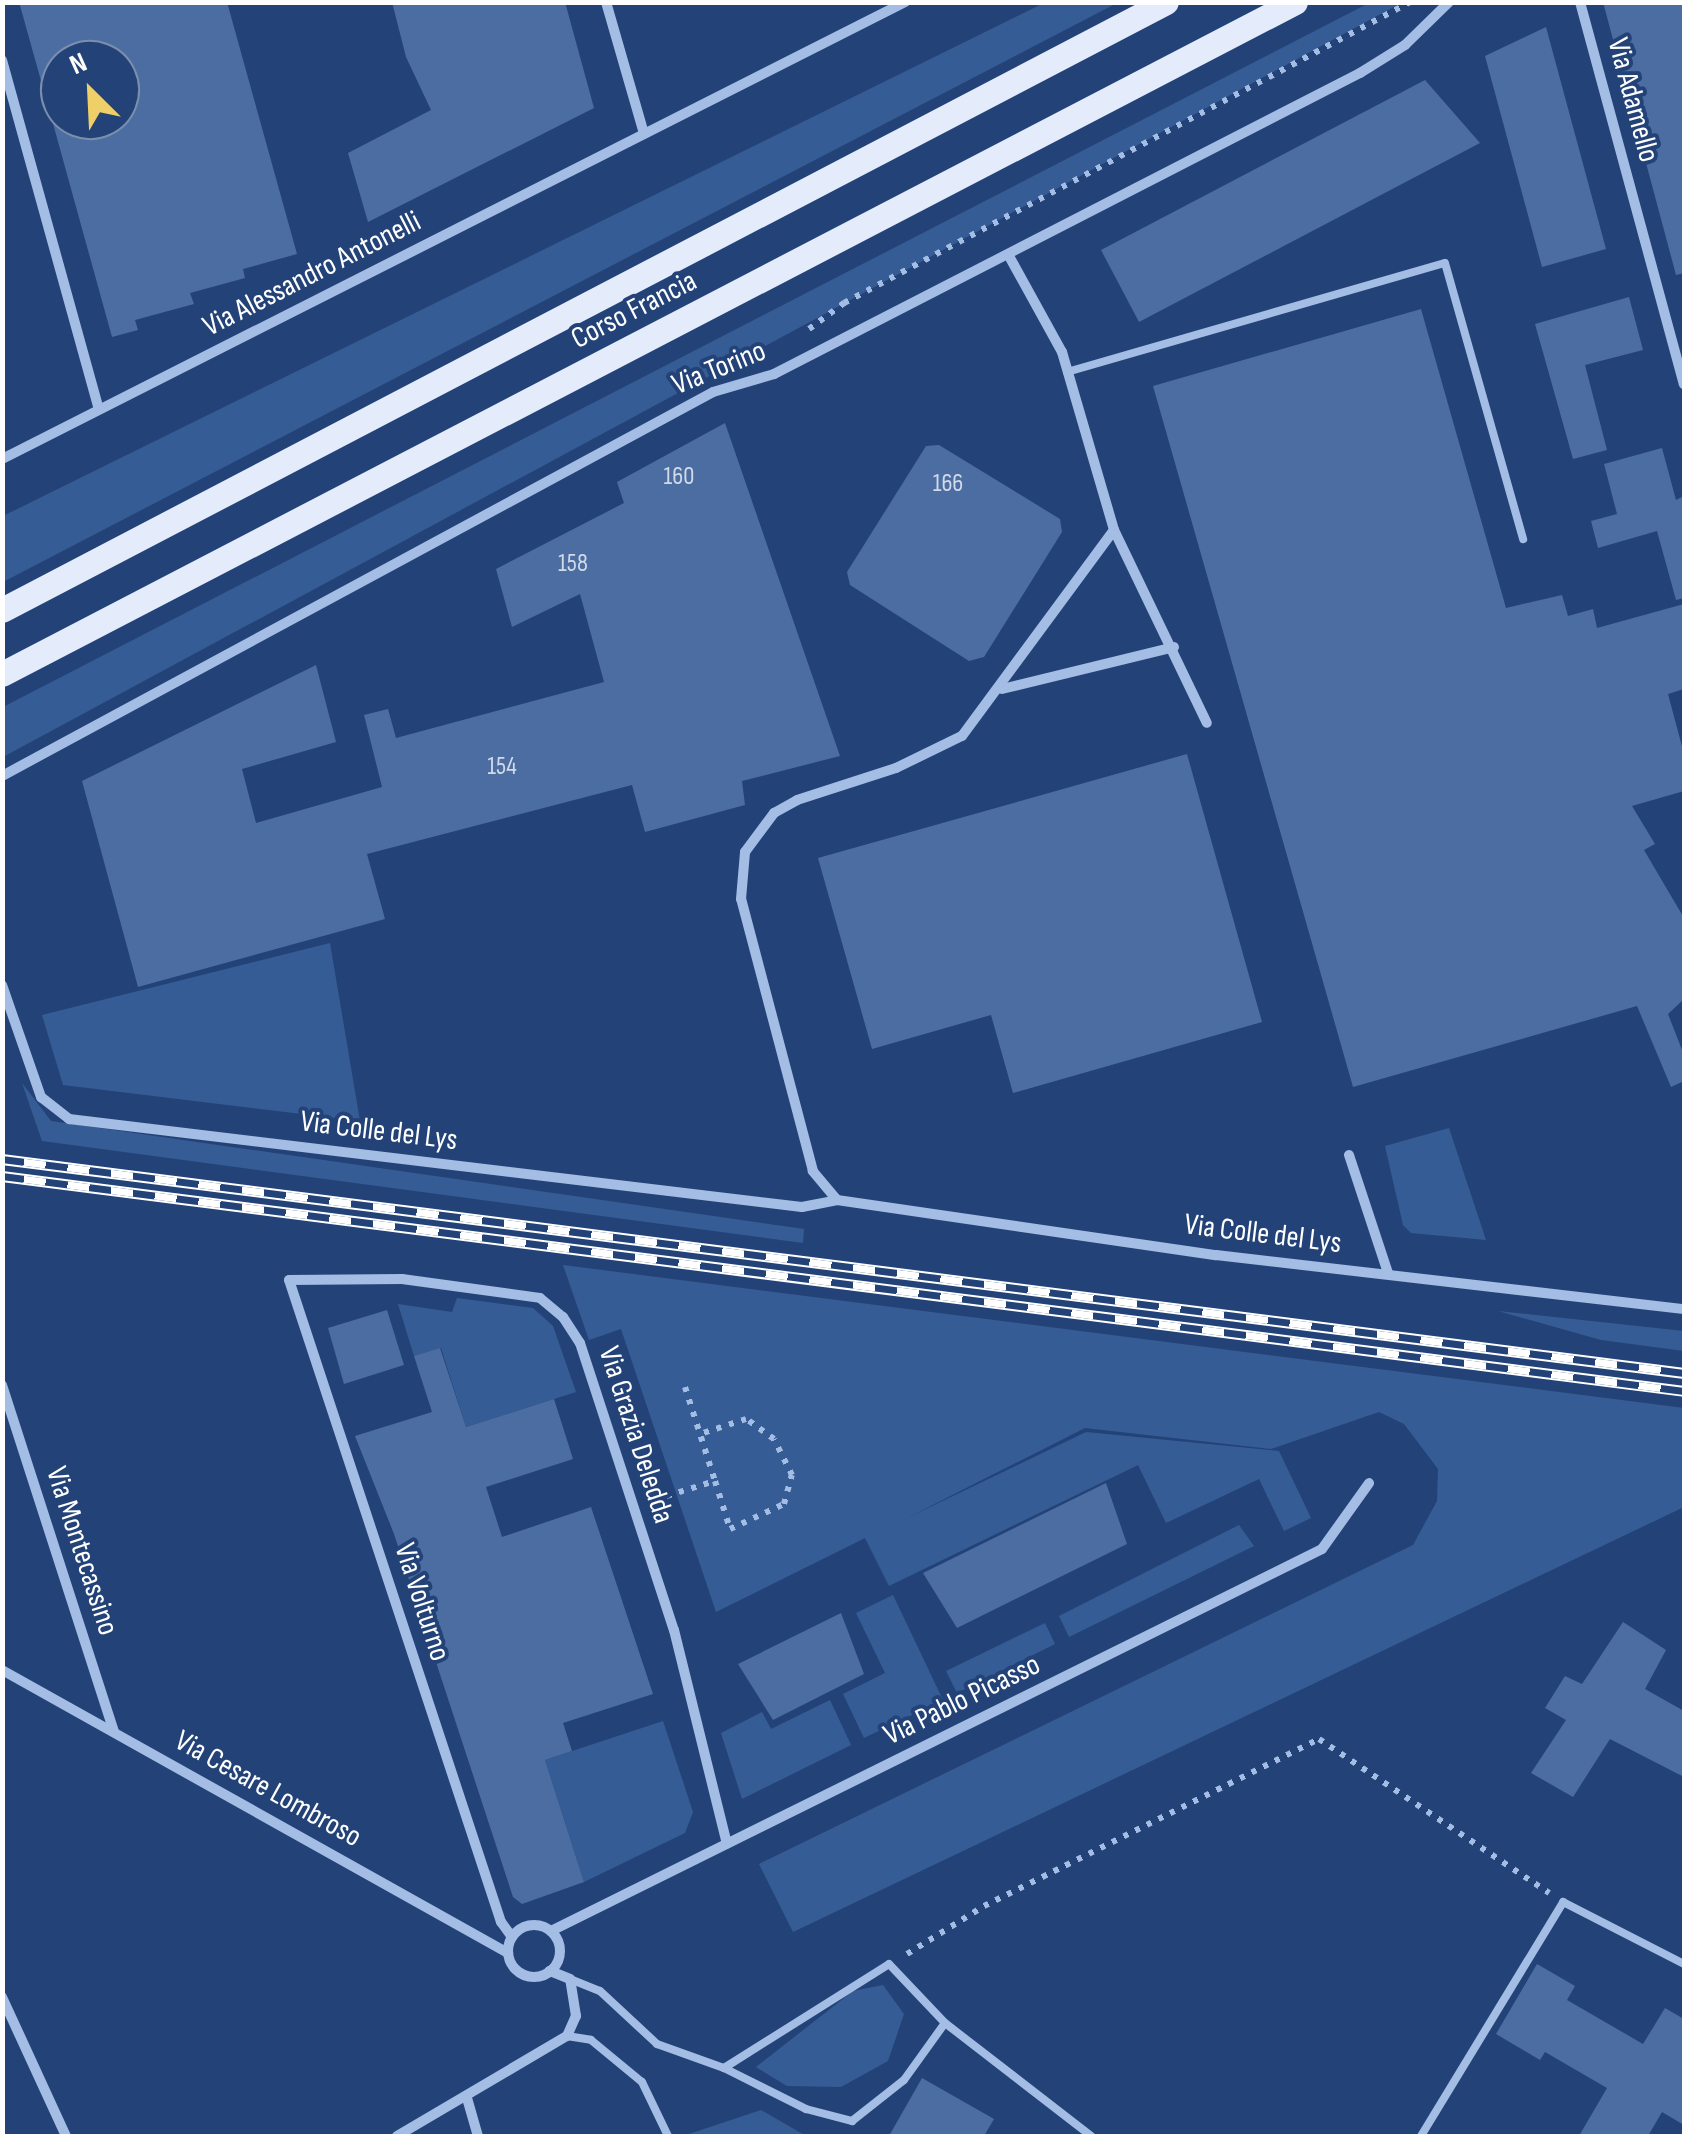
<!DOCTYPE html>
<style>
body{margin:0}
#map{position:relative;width:1687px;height:2139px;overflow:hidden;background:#234378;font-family:"Sofia Sans Condensed",sans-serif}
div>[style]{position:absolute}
.green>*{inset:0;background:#365c96}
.building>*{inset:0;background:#4b6da2}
.path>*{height:6px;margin-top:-3px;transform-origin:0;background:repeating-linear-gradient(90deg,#a4bde4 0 5px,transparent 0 13px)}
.service>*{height:8px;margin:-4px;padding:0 4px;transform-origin:4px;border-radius:4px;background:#a4bde4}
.minor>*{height:10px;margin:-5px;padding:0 5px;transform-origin:5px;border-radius:5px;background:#a4bde4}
.minor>.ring{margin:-5px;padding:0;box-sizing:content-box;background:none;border:10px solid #a4bde4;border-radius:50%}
.primary>*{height:25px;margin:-12.5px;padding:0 12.5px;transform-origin:12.5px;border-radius:12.5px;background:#e4ecfc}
.rail>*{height:11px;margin-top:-5.5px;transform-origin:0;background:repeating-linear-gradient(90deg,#234378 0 22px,#fff 0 44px);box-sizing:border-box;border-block:2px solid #fff}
span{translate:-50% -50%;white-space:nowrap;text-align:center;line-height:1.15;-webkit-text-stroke:8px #234378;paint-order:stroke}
.number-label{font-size:25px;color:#d2dae8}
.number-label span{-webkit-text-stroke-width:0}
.street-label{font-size:30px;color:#fff}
.frame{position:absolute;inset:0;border:5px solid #fff;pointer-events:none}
.north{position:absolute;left:40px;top:40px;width:100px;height:100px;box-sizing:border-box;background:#234378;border:2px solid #7b8eae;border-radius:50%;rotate:336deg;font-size:28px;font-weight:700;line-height:40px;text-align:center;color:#fff}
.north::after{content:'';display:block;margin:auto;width:35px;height:45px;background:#efcf67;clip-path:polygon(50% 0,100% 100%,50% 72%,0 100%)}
</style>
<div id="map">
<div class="green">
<i style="clip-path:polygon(1044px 3px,1117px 3px,3px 582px,3px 516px)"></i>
<i style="clip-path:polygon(1369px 3px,1401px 3px,3px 757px,3px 707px)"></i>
<i style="clip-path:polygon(330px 943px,360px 1121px,63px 1085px,42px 1015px)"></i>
<i style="clip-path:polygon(22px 1083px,51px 1121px,804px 1229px,803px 1243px,42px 1141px)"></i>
<i style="clip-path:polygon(1449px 1128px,1486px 1240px,1411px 1233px,1403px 1225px,1385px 1146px)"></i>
<i style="clip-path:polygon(563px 1265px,1684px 1408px,1684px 1507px,793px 1932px,759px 1864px,1413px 1545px,1437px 1501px,1438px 1469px,1404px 1424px,1379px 1412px,1271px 1449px,1085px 1428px,905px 1519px,1086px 1432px,1279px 1451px,1311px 1518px,1284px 1531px,1259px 1479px,1166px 1523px,1138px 1465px,889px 1586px,865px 1538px,716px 1612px,621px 1329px,589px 1340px)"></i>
<i style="clip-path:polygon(457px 1298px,533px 1308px,553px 1326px,576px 1392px,466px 1427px,441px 1348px,414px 1356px,398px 1304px,452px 1312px)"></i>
<i style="clip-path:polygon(1498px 1311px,1684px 1331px,1684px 1351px,1601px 1340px)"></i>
<i style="clip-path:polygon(1239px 1525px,1254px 1546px,1069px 1637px,1059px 1616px)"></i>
<i style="clip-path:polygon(893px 1595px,943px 1700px,864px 1738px,843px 1694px,885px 1673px,856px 1613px)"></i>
<i style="clip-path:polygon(1045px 1623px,1055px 1644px,957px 1693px,946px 1671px)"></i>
<i style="clip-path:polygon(830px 1700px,851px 1745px,742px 1799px,721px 1733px,762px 1712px,771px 1729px)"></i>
<i style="clip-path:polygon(663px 1721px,693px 1812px,685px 1833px,584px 1882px,545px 1760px)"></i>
<i style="clip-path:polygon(883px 1985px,904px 2014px,888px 2061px,841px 2087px,787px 2086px,756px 2067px,853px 1991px)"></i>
<i style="clip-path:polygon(761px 2110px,806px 2136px,689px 2134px)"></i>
</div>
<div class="building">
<i style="clip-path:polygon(19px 2px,227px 2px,297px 254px,243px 269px,245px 278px,190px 293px,194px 304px,135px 320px,138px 330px,112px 337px,52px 120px,120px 120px,120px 60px,60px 60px,60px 119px,52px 120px)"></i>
<i style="clip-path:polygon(392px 2px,565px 2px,594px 108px,368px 222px,348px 153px,431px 110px,406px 57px)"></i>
<i style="clip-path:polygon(1603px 2px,1684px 2px,1684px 273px,1676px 275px)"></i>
<i style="clip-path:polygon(1546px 27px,1606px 249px,1542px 267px,1485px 56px)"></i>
<i style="clip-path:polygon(1425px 80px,1480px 143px,1139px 322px,1101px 250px)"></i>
<i style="clip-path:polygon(1629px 297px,1643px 350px,1585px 365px,1607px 450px,1573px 459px,1535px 324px)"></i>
<i style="clip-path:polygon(1421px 309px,1506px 608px,1562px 595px,1568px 616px,1593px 609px,1597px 628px,1684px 604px,1684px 689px,1668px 694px,1684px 754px,1684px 791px,1632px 806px,1655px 844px,1644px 850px,1684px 918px,1684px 999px,1668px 1014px,1684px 1055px,1684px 1081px,1671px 1087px,1637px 1006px,1353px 1087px,1153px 386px)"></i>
<i style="clip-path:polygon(725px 423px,840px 756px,742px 781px,745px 805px,645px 832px,632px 785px,367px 854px,385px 919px,138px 987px,82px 781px,316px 665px,336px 742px,242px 769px,256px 823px,382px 787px,364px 715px,388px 709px,396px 738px,604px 682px,580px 594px,512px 627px,496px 569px,624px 503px,617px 482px)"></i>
<i style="clip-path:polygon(939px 445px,1060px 519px,1062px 532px,984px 657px,969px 661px,850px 585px,847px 572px,926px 446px)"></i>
<i style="clip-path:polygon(1662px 448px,1676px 500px,1684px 496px,1684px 598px,1676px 600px,1657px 531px,1598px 548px,1591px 521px,1617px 514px,1604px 464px)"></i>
<i style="clip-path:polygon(1187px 754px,1262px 1022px,1013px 1093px,991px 1015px,872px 1049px,818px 858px)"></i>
<i style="clip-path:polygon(387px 1310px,404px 1365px,344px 1384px,328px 1328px)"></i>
<i style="clip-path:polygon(440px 1348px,466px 1427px,554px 1399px,573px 1459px,486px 1487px,502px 1537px,591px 1507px,653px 1694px,563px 1723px,572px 1751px,545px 1760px,584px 1882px,522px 1904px,513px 1897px,394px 1534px,355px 1436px,432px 1412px,414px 1356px)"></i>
<i style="clip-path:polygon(1106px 1483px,1127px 1544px,957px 1628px,923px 1573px)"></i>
<i style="clip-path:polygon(841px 1613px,864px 1674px,773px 1720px,738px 1664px)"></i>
<i style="clip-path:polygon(1623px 1622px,1666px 1650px,1645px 1689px,1684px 1711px,1684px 1777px,1610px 1739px,1573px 1797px,1531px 1773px,1566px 1720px,1545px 1708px,1565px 1676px,1582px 1684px)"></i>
<i style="clip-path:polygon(1537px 1964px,1575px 1986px,1567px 2000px,1643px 2044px,1665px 2008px,1684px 2019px,1684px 2125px,1662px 2112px,1648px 2136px,1579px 2136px,1607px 2088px,1545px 2052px,1540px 2060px,1496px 2034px)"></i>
<i style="clip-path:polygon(922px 2078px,994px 2119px,984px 2136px,889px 2136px)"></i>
</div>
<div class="path">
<i style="left:809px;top:329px;width:44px;rotate:-36.6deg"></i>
<i style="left:844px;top:303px;width:641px;rotate:-28deg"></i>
<i style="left:685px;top:1387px;width:99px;rotate:72.3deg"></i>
<i style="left:654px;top:1500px;width:64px;rotate:-17.3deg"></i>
<i style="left:715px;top:1481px;width:50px;rotate:72.6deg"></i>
<i style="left:730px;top:1529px;width:60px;rotate:-24.8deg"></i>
<i style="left:784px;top:1504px;width:30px;rotate:-75deg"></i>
<i style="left:792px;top:1475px;width:40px;rotate:-116.6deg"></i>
<i style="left:774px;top:1439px;width:34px;rotate:-144deg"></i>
<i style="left:746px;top:1419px;width:48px;rotate:161.9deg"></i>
<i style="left:907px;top:1954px;width:91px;rotate:-31.9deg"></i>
<i style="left:984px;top:1906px;width:374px;rotate:-26.5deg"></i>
<i style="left:1319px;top:1739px;width:277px;rotate:33.8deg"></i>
</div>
<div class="service">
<i style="left:1067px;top:372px;width:393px;rotate:-16.1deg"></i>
<i style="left:1445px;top:263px;width:287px;rotate:74.2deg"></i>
<i style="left:570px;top:1979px;width:32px;rotate:22deg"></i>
<i style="left:600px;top:1991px;width:78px;rotate:42.9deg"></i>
<i style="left:657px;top:2044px;width:71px;rotate:19.7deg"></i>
<i style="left:724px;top:2068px;width:195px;rotate:-32.2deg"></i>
<i style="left:889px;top:1964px;width:81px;rotate:46.5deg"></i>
<i style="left:945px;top:2023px;width:185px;rotate:37.7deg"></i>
<i style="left:567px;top:2036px;width:24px;rotate:9deg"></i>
<i style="left:591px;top:2040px;width:66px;rotate:39.5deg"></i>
<i style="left:642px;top:2082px;width:60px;rotate:64.3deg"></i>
<i style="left:724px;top:2068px;width:92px;rotate:26.6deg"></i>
<i style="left:806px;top:2109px;width:48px;rotate:14.6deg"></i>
<i style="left:852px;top:2121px;width:66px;rotate:-38.3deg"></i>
<i style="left:904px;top:2080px;width:70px;rotate:-54.3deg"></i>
<i style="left:1421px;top:2136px;width:274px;rotate:-58.7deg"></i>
<i style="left:1563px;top:1902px;width:136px;rotate:27.1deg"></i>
</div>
<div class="minor">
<i style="left:606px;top:2px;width:137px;rotate:73.9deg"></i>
<i style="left:1580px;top:2px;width:396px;rotate:74.8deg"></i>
<i style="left:2px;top:60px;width:362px;rotate:74.5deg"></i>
<i style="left:1009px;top:256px;width:110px;rotate:61.1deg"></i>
<i style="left:1062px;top:352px;width:185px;rotate:73.7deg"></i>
<i style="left:1114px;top:530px;width:214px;rotate:64.3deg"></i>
<i style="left:2px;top:459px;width:1012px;rotate:-26.84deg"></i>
<i style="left:1002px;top:689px;width:177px;rotate:-13.7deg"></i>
<i style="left:2px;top:776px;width:808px;rotate:-28.37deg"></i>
<i style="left:713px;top:392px;width:64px;rotate:-16.4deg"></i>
<i style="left:774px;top:374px;width:659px;rotate:-27.19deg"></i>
<i style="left:1360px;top:73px;width:53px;rotate:-31.9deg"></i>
<i style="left:1405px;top:45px;width:62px;rotate:-44.3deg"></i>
<i style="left:2px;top:985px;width:119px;rotate:70.8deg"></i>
<i style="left:41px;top:1097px;width:36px;rotate:38deg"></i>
<i style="left:69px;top:1119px;width:738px;rotate:6.85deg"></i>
<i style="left:802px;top:1207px;width:36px;rotate:-11deg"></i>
<i style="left:837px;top:1200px;width:383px;rotate:8.3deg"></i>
<i style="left:1216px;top:1255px;width:471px;rotate:6.6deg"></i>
<i style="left:1349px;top:1155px;width:124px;rotate:71.7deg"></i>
<i style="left:837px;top:1200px;width:38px;rotate:-130deg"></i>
<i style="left:813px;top:1171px;width:281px;rotate:-104.8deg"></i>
<i style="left:741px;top:899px;width:47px;rotate:-85.1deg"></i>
<i style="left:745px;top:852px;width:49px;rotate:-53.4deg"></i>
<i style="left:774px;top:813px;width:26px;rotate:-29deg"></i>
<i style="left:797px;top:800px;width:104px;rotate:-17.9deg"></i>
<i style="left:896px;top:768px;width:73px;rotate:-25.9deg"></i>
<i style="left:962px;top:736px;width:256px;rotate:-53.6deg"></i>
<i style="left:2px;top:1385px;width:364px;rotate:72.1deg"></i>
<i style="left:2px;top:1670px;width:580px;rotate:29.22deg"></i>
<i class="ring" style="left:508px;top:1925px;width:42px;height:42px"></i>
<i style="left:551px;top:1931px;width:860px;rotate:-26.36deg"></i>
<i style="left:1322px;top:1549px;width:81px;rotate:-54.5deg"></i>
<i style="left:512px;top:1937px;width:19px;rotate:-126deg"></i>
<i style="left:501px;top:1922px;width:676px;rotate:-108.27deg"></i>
<i style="left:289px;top:1280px;width:113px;rotate:-0.5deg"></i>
<i style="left:402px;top:1279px;width:139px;rotate:7.8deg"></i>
<i style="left:540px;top:1298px;width:30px;rotate:40deg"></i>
<i style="left:563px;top:1317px;width:31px;rotate:57deg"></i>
<i style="left:580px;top:1343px;width:302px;rotate:71.9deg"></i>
<i style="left:674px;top:1630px;width:220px;rotate:76.1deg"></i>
<i style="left:2px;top:1997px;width:153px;rotate:65.3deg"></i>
<i style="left:467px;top:2098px;width:40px;rotate:74deg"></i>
<i style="left:397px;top:2136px;width:197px;rotate:-30.5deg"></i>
<i style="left:567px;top:2036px;width:22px;rotate:-66deg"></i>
<i style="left:576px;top:2016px;width:37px;rotate:-99deg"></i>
<i style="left:570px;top:1979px;width:22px;rotate:-158deg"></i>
</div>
<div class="primary">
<i style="left:2px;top:610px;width:1313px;rotate:-27.58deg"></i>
<i style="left:2px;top:674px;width:1457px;rotate:-27.46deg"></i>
</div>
<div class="rail">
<i style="left:2px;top:1159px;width:1696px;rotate:7.25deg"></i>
<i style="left:2px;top:1176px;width:1696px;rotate:7.28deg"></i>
</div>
<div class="number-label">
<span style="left:679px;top:477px">160</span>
<span style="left:948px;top:484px">166</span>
<span style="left:573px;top:564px">158</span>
<span style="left:502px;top:767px">154</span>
</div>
<div class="street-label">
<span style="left:1633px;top:100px;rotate:75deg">Via Adamello</span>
<span style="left:312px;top:274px;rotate:-27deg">Via Alessandro Antonelli</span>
<span style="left:634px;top:310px;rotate:-27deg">Corso Francia</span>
<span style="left:719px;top:368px;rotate:-22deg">Via Torino</span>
<span style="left:379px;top:1131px;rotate:7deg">Via Colle del Lys</span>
<span style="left:1263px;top:1234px;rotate:7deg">Via Colle del Lys</span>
<span style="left:636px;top:1435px;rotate:72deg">Via Grazia Deledda</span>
<span style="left:82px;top:1551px;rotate:72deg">Via Montecassino</span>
<span style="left:422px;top:1602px;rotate:72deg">Via Volturno</span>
<span style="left:962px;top:1700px;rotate:-26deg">Via Pablo Picasso</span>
<span style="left:268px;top:1789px;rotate:29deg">Via Cesare Lombroso</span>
</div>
<div class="frame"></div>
<div class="north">N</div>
</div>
